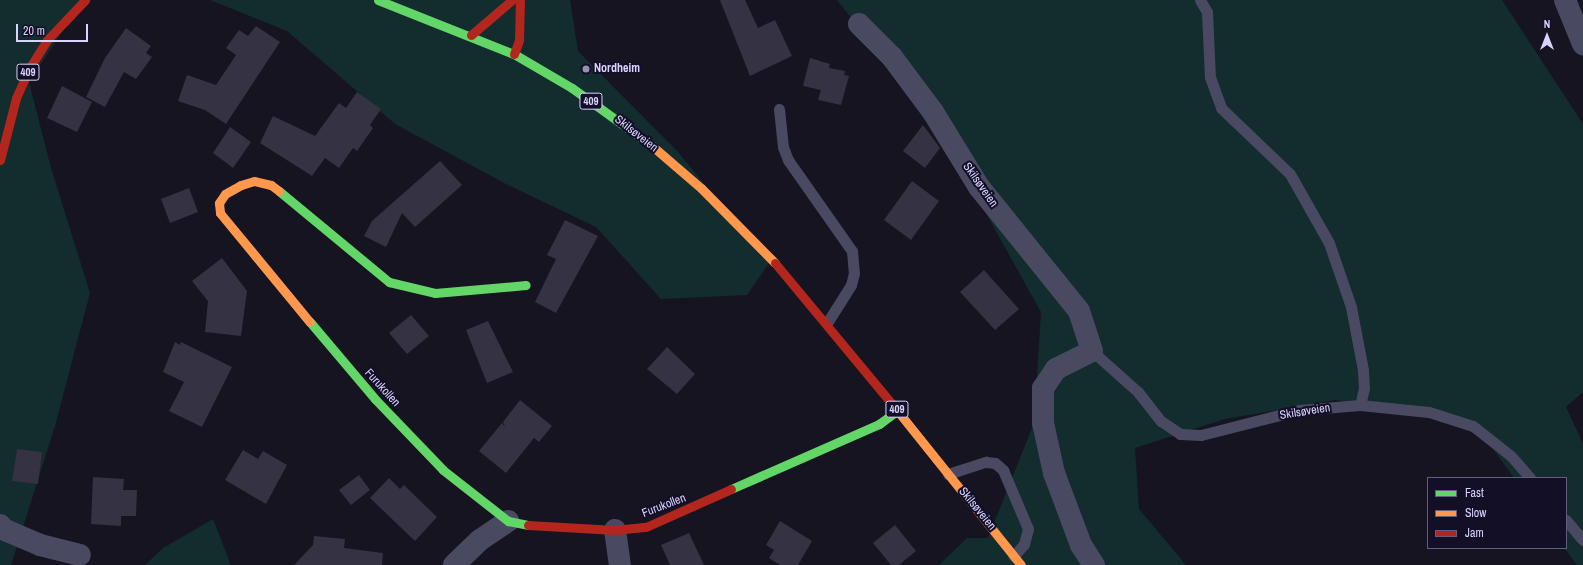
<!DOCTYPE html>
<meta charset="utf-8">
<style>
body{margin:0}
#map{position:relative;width:1583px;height:565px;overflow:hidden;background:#161421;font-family:"Archivo Narrow",sans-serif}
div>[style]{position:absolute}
.green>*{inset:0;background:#132c2d}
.building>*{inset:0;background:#343243}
.lane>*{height:11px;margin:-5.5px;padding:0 5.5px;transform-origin:5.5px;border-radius:5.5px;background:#4a4962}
.street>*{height:22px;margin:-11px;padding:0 11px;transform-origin:11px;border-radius:11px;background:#4a4962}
.fast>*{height:9px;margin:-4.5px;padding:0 4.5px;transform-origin:4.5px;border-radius:4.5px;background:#63d668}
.slow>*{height:9px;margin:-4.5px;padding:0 4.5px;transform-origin:4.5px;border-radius:4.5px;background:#ff974d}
.jam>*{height:9px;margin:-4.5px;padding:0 4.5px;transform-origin:4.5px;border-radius:4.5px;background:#b3261e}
.dots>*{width:11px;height:11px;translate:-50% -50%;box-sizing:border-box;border:2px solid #130f26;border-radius:50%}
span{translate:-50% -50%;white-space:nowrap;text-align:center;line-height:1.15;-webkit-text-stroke:4px #130f26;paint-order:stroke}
.shield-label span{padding:1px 3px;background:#130f26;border:1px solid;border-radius:3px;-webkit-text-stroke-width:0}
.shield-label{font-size:11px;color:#d9d4ff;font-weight:700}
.poi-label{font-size:12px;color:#d9d4ff;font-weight:700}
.left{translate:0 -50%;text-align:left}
.street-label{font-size:12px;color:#d9d4ff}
.legend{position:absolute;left:1427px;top:477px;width:140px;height:72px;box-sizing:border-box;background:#130f26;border:1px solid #625e7d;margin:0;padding:5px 7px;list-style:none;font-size:12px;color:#d9d4ff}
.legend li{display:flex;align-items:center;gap:8px;height:20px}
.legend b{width:20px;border:1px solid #625e7d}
.north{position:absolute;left:1527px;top:16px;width:40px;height:40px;-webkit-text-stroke:3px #130f26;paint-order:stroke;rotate:0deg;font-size:11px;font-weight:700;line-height:16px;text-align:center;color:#d9d4ff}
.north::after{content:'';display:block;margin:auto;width:14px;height:18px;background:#d9d4ff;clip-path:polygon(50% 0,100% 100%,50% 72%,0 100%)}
.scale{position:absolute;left:16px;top:24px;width:72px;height:18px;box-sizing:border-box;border:2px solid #d9d4ff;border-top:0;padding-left:5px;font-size:12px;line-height:14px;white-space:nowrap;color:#d9d4ff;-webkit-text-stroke:3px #130f26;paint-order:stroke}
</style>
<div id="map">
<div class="green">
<i style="clip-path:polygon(0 0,83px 0,29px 82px,51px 168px,90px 293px,55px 426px,11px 565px,0 565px)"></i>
<i style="clip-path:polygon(210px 0,570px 0,578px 51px,678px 152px,769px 263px,747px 295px,661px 299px,596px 227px,506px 184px,395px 124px,287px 31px)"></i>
<i style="clip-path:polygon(837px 0,1502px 0,1583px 124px,1583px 392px,1566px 407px,1583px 444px,1583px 565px,1577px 565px,1564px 548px,1566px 478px,1514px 478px,1473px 421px,1335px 400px,1225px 419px,1135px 448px,1139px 509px,1186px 565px,939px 565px,967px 538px,988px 538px,1034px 423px,1041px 312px,973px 190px,897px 76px)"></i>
<i style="clip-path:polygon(213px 519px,231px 565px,145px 565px,163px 548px)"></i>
</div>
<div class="building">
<i style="clip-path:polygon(720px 0,745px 0,758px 28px,775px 20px,792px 56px,750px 76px)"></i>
<i style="clip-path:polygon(256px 26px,280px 42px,226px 124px,205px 110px,178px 101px,187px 75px,216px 85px,236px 55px,226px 48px,239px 30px,248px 36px)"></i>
<i style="clip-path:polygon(126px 28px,151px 46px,146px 53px,152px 57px,136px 79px,124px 72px,105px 107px,86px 97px,105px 58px)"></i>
<i style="clip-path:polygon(810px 58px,830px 64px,829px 68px,845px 71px,844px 75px,849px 76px,841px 105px,818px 100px,821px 90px,803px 86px)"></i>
<i style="clip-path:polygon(62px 86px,92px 102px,77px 132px,47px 118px)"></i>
<i style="clip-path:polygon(357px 92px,381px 109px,370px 125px,373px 128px,357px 151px,353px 148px,339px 168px,325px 158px,312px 176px,260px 143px,273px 116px,315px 136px,339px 103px,346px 108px)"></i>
<i style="clip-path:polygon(923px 125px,940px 148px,925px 168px,903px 151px)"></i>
<i style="clip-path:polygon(230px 127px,251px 142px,233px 168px,213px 153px)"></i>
<i style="clip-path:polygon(440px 161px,462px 185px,415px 227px,402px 213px,386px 247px,364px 236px,372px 221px)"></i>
<i style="clip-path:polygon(912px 181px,939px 201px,911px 240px,884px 220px)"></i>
<i style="clip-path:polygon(189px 188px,198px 212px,170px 223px,161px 199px)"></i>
<i style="clip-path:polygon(565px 220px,598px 236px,556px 313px,535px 302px,556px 259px,547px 255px)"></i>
<i style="clip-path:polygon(222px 258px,247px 291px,241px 336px,205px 332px,208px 301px,192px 281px)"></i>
<i style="clip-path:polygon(984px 270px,1019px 309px,995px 330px,960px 292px)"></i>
<i style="clip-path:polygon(411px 315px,429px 336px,407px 354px,389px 333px)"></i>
<i style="clip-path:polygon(488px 321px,513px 372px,487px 383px,466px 330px)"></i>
<i style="clip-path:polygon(175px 342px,180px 345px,181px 342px,232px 367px,202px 427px,169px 411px,184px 382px,163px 372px)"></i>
<i style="clip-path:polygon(667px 347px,695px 374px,677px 394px,647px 369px)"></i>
<i style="clip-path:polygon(520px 400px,552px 426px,539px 442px,534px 438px,506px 473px,479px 451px,502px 423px,505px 427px,503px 422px)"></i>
<i style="clip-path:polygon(17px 449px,42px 452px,38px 484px,12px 481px)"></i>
<i style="clip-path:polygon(243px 450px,258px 459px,263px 451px,287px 465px,266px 504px,225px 480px)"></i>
<i style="clip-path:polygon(359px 475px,370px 490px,351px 505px,339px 490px)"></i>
<i style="clip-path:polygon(93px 477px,124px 479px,123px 490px,137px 490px,136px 516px,121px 516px,121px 526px,91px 524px)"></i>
<i style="clip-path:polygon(389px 478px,400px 489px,404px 485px,437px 517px,415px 541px,370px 498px)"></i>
<i style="clip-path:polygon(780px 521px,812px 541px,798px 565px,780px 565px,769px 558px,774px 550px,766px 545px)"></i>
<i style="clip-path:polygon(895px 525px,916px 551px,899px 565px,891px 565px,873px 543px)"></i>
<i style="clip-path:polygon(689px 533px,704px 565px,670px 565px,661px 545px)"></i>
<i style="clip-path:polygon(314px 536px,345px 539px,344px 548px,383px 553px,382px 565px,294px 565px,313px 545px)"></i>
</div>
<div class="lane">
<i style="left:1200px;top:0;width:14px;rotate:60deg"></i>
<i style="left:1207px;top:12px;width:65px;rotate:87.4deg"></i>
<i style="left:1210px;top:77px;width:33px;rotate:70deg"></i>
<i style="left:1221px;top:108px;width:95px;rotate:43.7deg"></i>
<i style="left:1290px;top:174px;width:79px;rotate:60.5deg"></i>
<i style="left:1329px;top:243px;width:68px;rotate:71deg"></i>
<i style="left:1351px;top:307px;width:64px;rotate:79.2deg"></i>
<i style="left:1363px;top:370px;width:18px;rotate:87deg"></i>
<i style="left:1364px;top:388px;width:17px;rotate:103deg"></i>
<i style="left:779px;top:109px;width:38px;rotate:84deg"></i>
<i style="left:783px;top:147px;width:14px;rotate:69deg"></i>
<i style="left:788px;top:160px;width:111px;rotate:54.9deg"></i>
<i style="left:852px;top:251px;width:22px;rotate:85deg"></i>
<i style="left:854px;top:273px;width:12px;rotate:104deg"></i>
<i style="left:851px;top:285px;width:45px;rotate:122.3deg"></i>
<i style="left:1092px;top:351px;width:62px;rotate:41.7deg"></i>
<i style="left:1138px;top:392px;width:37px;rotate:52deg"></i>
<i style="left:1161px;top:421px;width:23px;rotate:34deg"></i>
<i style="left:1180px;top:434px;width:21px;rotate:3deg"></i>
<i style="left:1201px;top:435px;width:101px;rotate:-14.3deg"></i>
<i style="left:1299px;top:410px;width:61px;rotate:-4.7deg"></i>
<i style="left:1360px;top:405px;width:69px;rotate:5.8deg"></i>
<i style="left:1429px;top:412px;width:46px;rotate:17.7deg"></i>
<i style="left:1473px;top:426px;width:48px;rotate:38.3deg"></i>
<i style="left:1511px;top:456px;width:29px;rotate:49deg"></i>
<i style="left:948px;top:474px;width:40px;rotate:-18deg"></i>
<i style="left:986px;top:462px;width:9px;rotate:6deg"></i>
<i style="left:995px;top:463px;width:11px;rotate:41deg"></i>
<i style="left:1003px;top:470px;width:64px;rotate:67deg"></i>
<i style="left:1028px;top:529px;width:16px;rotate:105deg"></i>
<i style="left:1024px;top:544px;width:16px;rotate:130deg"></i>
<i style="left:1566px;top:520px;width:26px;rotate:50deg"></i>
</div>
<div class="street">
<i style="left:1565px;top:0;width:48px;rotate:67.8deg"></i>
<i style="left:859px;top:24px;width:47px;rotate:45deg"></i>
<i style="left:892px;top:57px;width:69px;rotate:53.3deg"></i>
<i style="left:933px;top:112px;width:88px;rotate:58.5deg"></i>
<i style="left:979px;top:187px;width:159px;rotate:51.1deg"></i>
<i style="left:1079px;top:311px;width:42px;rotate:72deg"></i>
<i style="left:1092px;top:351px;width:40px;rotate:153.4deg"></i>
<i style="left:1056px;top:369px;width:23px;rotate:124deg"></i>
<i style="left:1043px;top:388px;width:35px;rotate:90deg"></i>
<i style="left:1043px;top:423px;width:51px;rotate:77.6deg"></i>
<i style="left:1054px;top:473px;width:77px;rotate:69.4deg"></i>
<i style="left:1081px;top:545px;width:24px;rotate:57deg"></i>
<i style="left:0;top:525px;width:7px;rotate:45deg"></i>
<i style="left:5px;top:530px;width:38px;rotate:23deg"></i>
<i style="left:40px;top:545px;width:41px;rotate:14deg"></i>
<i style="left:615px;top:530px;width:35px;rotate:82deg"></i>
<i style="left:454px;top:565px;width:36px;rotate:-44deg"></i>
<i style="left:480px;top:540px;width:34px;rotate:-34deg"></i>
</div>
<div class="fast">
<i style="left:378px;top:0;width:146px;rotate:21.7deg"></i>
<i style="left:514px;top:54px;width:67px;rotate:30.4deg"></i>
<i style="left:572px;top:88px;width:97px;rotate:35.8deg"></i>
<i style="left:279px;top:191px;width:143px;rotate:39.6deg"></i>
<i style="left:389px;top:282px;width:47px;rotate:13.4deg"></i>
<i style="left:435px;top:293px;width:91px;rotate:-5deg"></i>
<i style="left:310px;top:322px;width:101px;rotate:49.8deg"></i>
<i style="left:375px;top:399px;width:98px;rotate:46.2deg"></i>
<i style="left:443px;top:470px;width:83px;rotate:38.1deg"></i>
<i style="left:508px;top:521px;width:20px;rotate:11deg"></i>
<i style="left:731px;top:489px;width:162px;rotate:-23.7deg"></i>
<i style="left:879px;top:424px;width:24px;rotate:-36deg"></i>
</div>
<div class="slow">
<i style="left:651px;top:145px;width:66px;rotate:40.7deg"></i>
<i style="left:701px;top:188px;width:105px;rotate:45.4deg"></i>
<i style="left:279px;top:191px;width:10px;rotate:-143deg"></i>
<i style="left:271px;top:185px;width:17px;rotate:-167deg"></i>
<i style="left:254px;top:181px;width:14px;rotate:163deg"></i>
<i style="left:241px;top:185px;width:18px;rotate:151deg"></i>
<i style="left:225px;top:194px;width:11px;rotate:124deg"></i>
<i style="left:219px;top:203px;width:10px;rotate:84deg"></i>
<i style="left:220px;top:213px;width:141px;rotate:50.5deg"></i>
<i style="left:892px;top:404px;width:206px;rotate:51.3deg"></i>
</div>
<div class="jam">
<i style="left:471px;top:35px;width:54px;rotate:-40.5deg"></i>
<i style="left:514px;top:54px;width:15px;rotate:-70deg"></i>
<i style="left:519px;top:40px;width:40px;rotate:-88.6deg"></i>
<i style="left:0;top:160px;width:64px;rotate:-75.5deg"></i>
<i style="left:16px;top:98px;width:32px;rotate:-66deg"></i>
<i style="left:29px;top:69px;width:36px;rotate:-58deg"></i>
<i style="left:48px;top:39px;width:54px;rotate:-46.5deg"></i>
<i style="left:775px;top:263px;width:183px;rotate:50.3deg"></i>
<i style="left:528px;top:525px;width:87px;rotate:3.3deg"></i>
<i style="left:615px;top:530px;width:31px;rotate:-6deg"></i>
<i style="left:646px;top:527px;width:93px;rotate:-24.1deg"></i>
</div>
<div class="dots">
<i style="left:586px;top:69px;background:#9591b1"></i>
</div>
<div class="shield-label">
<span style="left:28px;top:72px">409</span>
<span style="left:591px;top:101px">409</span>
<span style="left:897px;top:409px">409</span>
</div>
<div class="poi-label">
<span class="left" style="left:594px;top:69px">Nordheim</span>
</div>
<div class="street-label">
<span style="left:636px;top:134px;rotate:38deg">Skilsøveien</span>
<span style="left:980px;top:185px;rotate:55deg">Skilsøveien</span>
<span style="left:382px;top:388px;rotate:48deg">Furukollen</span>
<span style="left:1305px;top:412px;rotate:-9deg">Skilsøveien</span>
<span style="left:664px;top:506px;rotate:-21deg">Furukollen</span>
<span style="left:977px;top:509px;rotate:51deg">Skilsøveien</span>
</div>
<ul class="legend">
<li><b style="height:5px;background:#63d668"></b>Fast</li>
<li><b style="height:5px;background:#ff974d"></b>Slow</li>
<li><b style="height:5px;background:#b3261e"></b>Jam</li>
</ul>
<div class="north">N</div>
<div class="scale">20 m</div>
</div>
